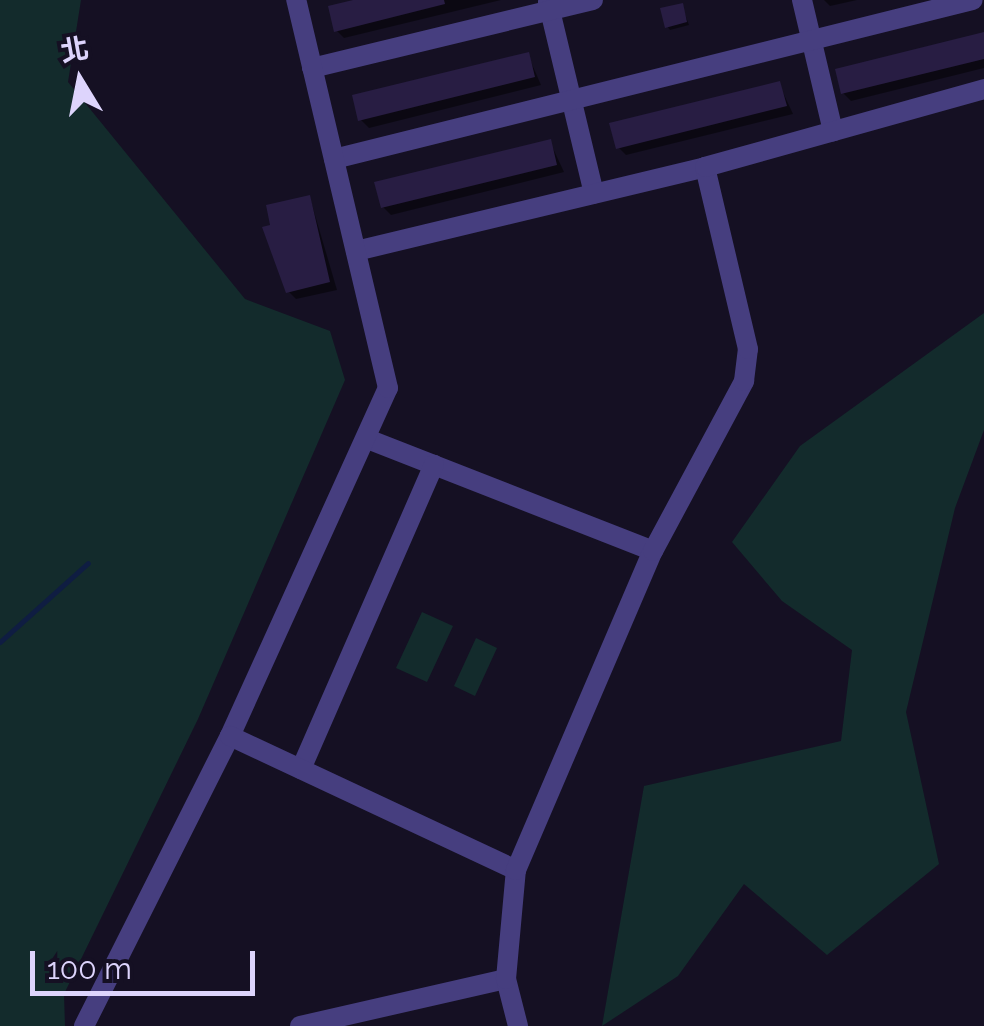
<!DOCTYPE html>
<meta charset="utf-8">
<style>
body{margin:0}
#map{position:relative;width:984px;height:1026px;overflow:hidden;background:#151023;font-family:Raleway,"Noto Sans TC",sans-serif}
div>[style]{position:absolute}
.green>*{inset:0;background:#132b2c}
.shadow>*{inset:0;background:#0007}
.stream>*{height:5px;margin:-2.5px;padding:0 2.5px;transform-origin:2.5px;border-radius:2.5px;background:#0f1d42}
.building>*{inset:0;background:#281d43}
.minor>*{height:20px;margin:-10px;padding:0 10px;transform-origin:10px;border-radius:10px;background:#463e7f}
span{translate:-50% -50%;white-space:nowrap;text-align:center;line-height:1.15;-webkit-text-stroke:10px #151023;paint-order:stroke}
.north{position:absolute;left:30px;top:30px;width:100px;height:100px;-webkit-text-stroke:8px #151023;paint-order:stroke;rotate:350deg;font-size:28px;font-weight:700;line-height:40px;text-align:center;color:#ddd4fc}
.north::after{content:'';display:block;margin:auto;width:35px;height:45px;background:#ddd4fc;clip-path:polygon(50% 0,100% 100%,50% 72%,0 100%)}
.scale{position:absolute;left:30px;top:951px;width:225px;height:45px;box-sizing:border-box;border:5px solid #ddd4fc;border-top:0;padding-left:12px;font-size:30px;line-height:35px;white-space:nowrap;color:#ddd4fc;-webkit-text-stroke:8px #151023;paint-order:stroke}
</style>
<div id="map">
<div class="green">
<i style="clip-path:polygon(0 0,81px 0,68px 82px,245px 299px,330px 331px,345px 380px,198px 719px,64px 994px,65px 1026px,0 1026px)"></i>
<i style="clip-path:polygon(984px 313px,984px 430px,955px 508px,906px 712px,939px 864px,827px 955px,744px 884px,678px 976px,602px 1026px,644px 786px,841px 741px,852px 650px,782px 601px,732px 542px,800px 446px)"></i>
<i style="clip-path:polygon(422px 612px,453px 626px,427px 682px,396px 668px)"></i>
<i style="clip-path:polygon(476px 638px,497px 648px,475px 696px,454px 686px)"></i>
</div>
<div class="shadow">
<i style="clip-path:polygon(363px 0,501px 0,344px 38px,336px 30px)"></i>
<i style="clip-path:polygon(824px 0,857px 0,830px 6px)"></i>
<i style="clip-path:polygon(682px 6px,689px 25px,670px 30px,667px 26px)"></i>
<i style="clip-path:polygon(984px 35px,984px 68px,851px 101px,843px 93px)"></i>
<i style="clip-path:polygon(528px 55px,541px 85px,369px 128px,361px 120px)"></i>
<i style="clip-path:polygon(779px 84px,793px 114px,626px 155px,618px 147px)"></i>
<i style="clip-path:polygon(550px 142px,564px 172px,391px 215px,383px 207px)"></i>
<i style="clip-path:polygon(310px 198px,337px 290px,296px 299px,288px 291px)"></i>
</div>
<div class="stream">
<i style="left:0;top:642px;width:118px;rotate:-41.9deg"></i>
</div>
<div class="building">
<i style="clip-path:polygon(353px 0,444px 0,445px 4px,334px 32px,328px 6px)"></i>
<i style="clip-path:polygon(683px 3px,687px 22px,665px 28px,660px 8px)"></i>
<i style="clip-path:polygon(984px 32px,984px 59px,841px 94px,835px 69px)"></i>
<i style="clip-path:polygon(529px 52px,535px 77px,358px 121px,352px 95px)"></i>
<i style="clip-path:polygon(780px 81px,787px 106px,616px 149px,609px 123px)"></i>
<i style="clip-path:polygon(551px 139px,557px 165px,381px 208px,374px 182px)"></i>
<i style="clip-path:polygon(310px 195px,330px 282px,286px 293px,262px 227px,270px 225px,266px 205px)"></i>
</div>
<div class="minor">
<i style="left:802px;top:0;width:135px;rotate:76.7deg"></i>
<i style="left:548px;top:2px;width:197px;rotate:76.5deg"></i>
<i style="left:312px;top:68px;width:289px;rotate:-13.6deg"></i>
<i style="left:334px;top:159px;width:658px;rotate:-13.97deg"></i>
<i style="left:356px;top:251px;width:359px;rotate:-13.5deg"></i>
<i style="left:370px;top:440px;width:304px;rotate:21.4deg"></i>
<i style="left:230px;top:736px;width:382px;rotate:-65.6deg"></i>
<i style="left:388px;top:388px;width:399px;rotate:-103.3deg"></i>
<i style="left:301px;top:769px;width:332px;rotate:-66.4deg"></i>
<i style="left:84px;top:1026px;width:325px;rotate:-63.3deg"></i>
<i style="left:230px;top:736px;width:316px;rotate:25.1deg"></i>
<i style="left:300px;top:1026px;width:211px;rotate:-12.9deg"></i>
<i style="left:518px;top:1026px;width:49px;rotate:-104.3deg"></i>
<i style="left:506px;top:979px;width:109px;rotate:-84.8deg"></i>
<i style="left:516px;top:870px;width:347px;rotate:-66.8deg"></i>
<i style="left:653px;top:551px;width:193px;rotate:-61.8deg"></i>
<i style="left:744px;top:381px;width:32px;rotate:-83deg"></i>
<i style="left:748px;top:349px;width:187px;rotate:-103.3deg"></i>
<i style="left:705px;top:167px;width:290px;rotate:-15.6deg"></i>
</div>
<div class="north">北</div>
<div class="scale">100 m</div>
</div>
